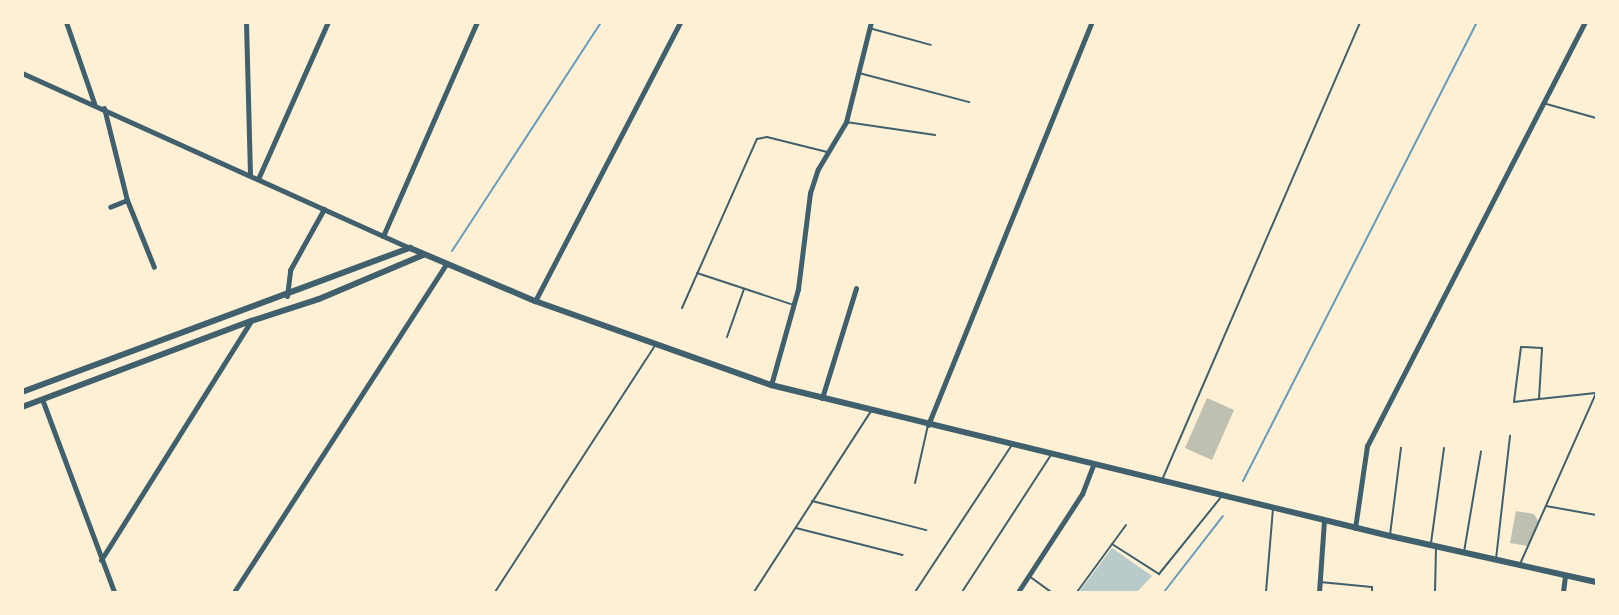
<!DOCTYPE html>
<style>
body{margin:0}
#map{position:relative;width:1619px;height:615px;overflow:hidden;background:#fdf0d5;font-family:"Zilla Slab",serif}
div>[style]{position:absolute}
.green>*{inset:0;background:#b9caca}
.stream>*{height:2px;margin:-1px;padding:0 1px;transform-origin:1px;border-radius:1px;background:#669bbc}
.building>*{inset:0;background:#bec0b2}
.service>*{height:2px;margin:-1px;padding:0 1px;transform-origin:1px;border-radius:1px;background:#3f606c}
.minor>*{height:5px;margin:-2.5px;padding:0 2.5px;transform-origin:2.5px;border-radius:2.5px;background:#3f606c}
.tertiary>*{height:6px;margin:-3px;padding:0 3px;transform-origin:3px;border-radius:3px;background:#3f606c}
span{translate:-50% -50%;white-space:nowrap;text-align:center;line-height:1.15;-webkit-text-stroke:4.5px #fdf0d5;paint-order:stroke}
.frame{position:absolute;inset:0;border:24px solid #fdf0d5;pointer-events:none}
</style>
<div id="map">
<div class="green">
<i style="clip-path:polygon(1112px 548px,1152px 576px,1137px 592px,1079px 592px)"></i>
</div>
<div class="stream">
<i style="left:452px;top:251px;width:273px;rotate:-56.9deg"></i>
<i style="left:1243px;top:481px;width:515px;rotate:-62.99deg"></i>
<i style="left:1164px;top:592px;width:96px;rotate:-52.2deg"></i>
</div>
<div class="building">
<i style="clip-path:polygon(1207px 398px,1234px 410px,1212px 460px,1185px 448px)"></i>
<i style="clip-path:polygon(1516px 511px,1534px 514px,1538px 521px,1528px 546px,1510px 543px)"></i>
</div>
<div class="service">
<i style="left:869px;top:28px;width:64px;rotate:15.3deg"></i>
<i style="left:859px;top:73px;width:114px;rotate:14.8deg"></i>
<i style="left:1543px;top:103px;width:55px;rotate:15.8deg"></i>
<i style="left:846px;top:122px;width:90px;rotate:8.3deg"></i>
<i style="left:697px;top:273px;width:99px;rotate:18.3deg"></i>
<i style="left:682px;top:308px;width:185px;rotate:-66.1deg"></i>
<i style="left:757px;top:139px;width:10px;rotate:-11deg"></i>
<i style="left:767px;top:137px;width:62px;rotate:14deg"></i>
<i style="left:727px;top:337px;width:51px;rotate:-70.5deg"></i>
<i style="left:1539px;top:399px;width:51px;rotate:-86.6deg"></i>
<i style="left:1542px;top:348px;width:21px;rotate:-177deg"></i>
<i style="left:1521px;top:347px;width:55px;rotate:97.3deg"></i>
<i style="left:1514px;top:402px;width:25px;rotate:-7deg"></i>
<i style="left:1539px;top:399px;width:57px;rotate:-6deg"></i>
<i style="left:1162px;top:480px;width:499px;rotate:-66.6deg"></i>
<i style="left:915px;top:483px;width:59px;rotate:-77.4deg"></i>
<i style="left:812px;top:501px;width:118px;rotate:14.3deg"></i>
<i style="left:1546px;top:506px;width:51px;rotate:10.2deg"></i>
<i style="left:796px;top:528px;width:110px;rotate:14.2deg"></i>
<i style="left:1390px;top:535px;width:88px;rotate:-82.8deg"></i>
<i style="left:1431px;top:543px;width:96px;rotate:-82.2deg"></i>
<i style="left:1112px;top:544px;width:56px;rotate:32.6deg"></i>
<i style="left:1159px;top:574px;width:100px;rotate:-51.1deg"></i>
<i style="left:1464px;top:552px;width:102px;rotate:-80.4deg"></i>
<i style="left:1496px;top:559px;width:124px;rotate:-83.5deg"></i>
<i style="left:1520px;top:564px;width:187px;rotate:-66deg"></i>
<i style="left:1029px;top:576px;width:27px;rotate:36deg"></i>
<i style="left:1320px;top:582px;width:52px;rotate:5.5deg"></i>
<i style="left:1372px;top:587px;width:5px;rotate:90deg"></i>
<i style="left:495px;top:592px;width:293px;rotate:-57deg"></i>
<i style="left:754px;top:592px;width:216px;rotate:-57.1deg"></i>
<i style="left:915px;top:592px;width:176px;rotate:-56.6deg"></i>
<i style="left:962px;top:592px;width:163px;rotate:-57deg"></i>
<i style="left:1077px;top:592px;width:83px;rotate:-53.8deg"></i>
<i style="left:1266px;top:592px;width:83px;rotate:-85.2deg"></i>
<i style="left:1435px;top:592px;width:45px;rotate:-88.7deg"></i>
</div>
<div class="minor">
<i style="left:66px;top:22px;width:86px;rotate:70.9deg"></i>
<i style="left:246px;top:22px;width:153px;rotate:88.5deg"></i>
<i style="left:22px;top:73px;width:426px;rotate:24.3deg"></i>
<i style="left:104px;top:108px;width:95px;rotate:76deg"></i>
<i style="left:127px;top:200px;width:18px;rotate:158deg"></i>
<i style="left:258px;top:179px;width:172px;rotate:-66deg"></i>
<i style="left:127px;top:200px;width:72px;rotate:68.1deg"></i>
<i style="left:383px;top:236px;width:234px;rotate:-66.3deg"></i>
<i style="left:287px;top:296px;width:26px;rotate:-83deg"></i>
<i style="left:290px;top:270px;width:70px;rotate:-60.9deg"></i>
<i style="left:535px;top:301px;width:314px;rotate:-62.5deg"></i>
<i style="left:771px;top:385px;width:100px;rotate:-74.3deg"></i>
<i style="left:798px;top:289px;width:97px;rotate:-82.9deg"></i>
<i style="left:810px;top:193px;width:25px;rotate:-72deg"></i>
<i style="left:818px;top:169px;width:55px;rotate:-59.2deg"></i>
<i style="left:846px;top:122px;width:103px;rotate:-76deg"></i>
<i style="left:822px;top:398px;width:115px;rotate:-72.8deg"></i>
<i style="left:42px;top:399px;width:206px;rotate:69.5deg"></i>
<i style="left:928px;top:425px;width:435px;rotate:-67.9deg"></i>
<i style="left:1355px;top:528px;width:83px;rotate:-81.7deg"></i>
<i style="left:1367px;top:446px;width:477px;rotate:-62.8deg"></i>
<i style="left:101px;top:560px;width:282px;rotate:-57.9deg"></i>
<i style="left:234px;top:592px;width:391px;rotate:-57.1deg"></i>
<i style="left:1018px;top:592px;width:117px;rotate:-56.9deg"></i>
<i style="left:1082px;top:494px;width:31px;rotate:-69deg"></i>
<i style="left:1319px;top:592px;width:71px;rotate:-86deg"></i>
<i style="left:1563px;top:592px;width:16px;rotate:-83deg"></i>
</div>
<div class="tertiary">
<i style="left:22px;top:392px;width:414px;rotate:-20.4deg"></i>
<i style="left:410px;top:248px;width:136px;rotate:23deg"></i>
<i style="left:535px;top:301px;width:251px;rotate:19.6deg"></i>
<i style="left:771px;top:385px;width:637px;rotate:13.71deg"></i>
<i style="left:1390px;top:536px;width:211px;rotate:12.6deg"></i>
<i style="left:22px;top:407px;width:245px;rotate:-20.6deg"></i>
<i style="left:251px;top:321px;width:71px;rotate:-17.9deg"></i>
<i style="left:319px;top:299px;width:113px;rotate:-22.9deg"></i>
</div>
<div class="frame"></div>
</div>
